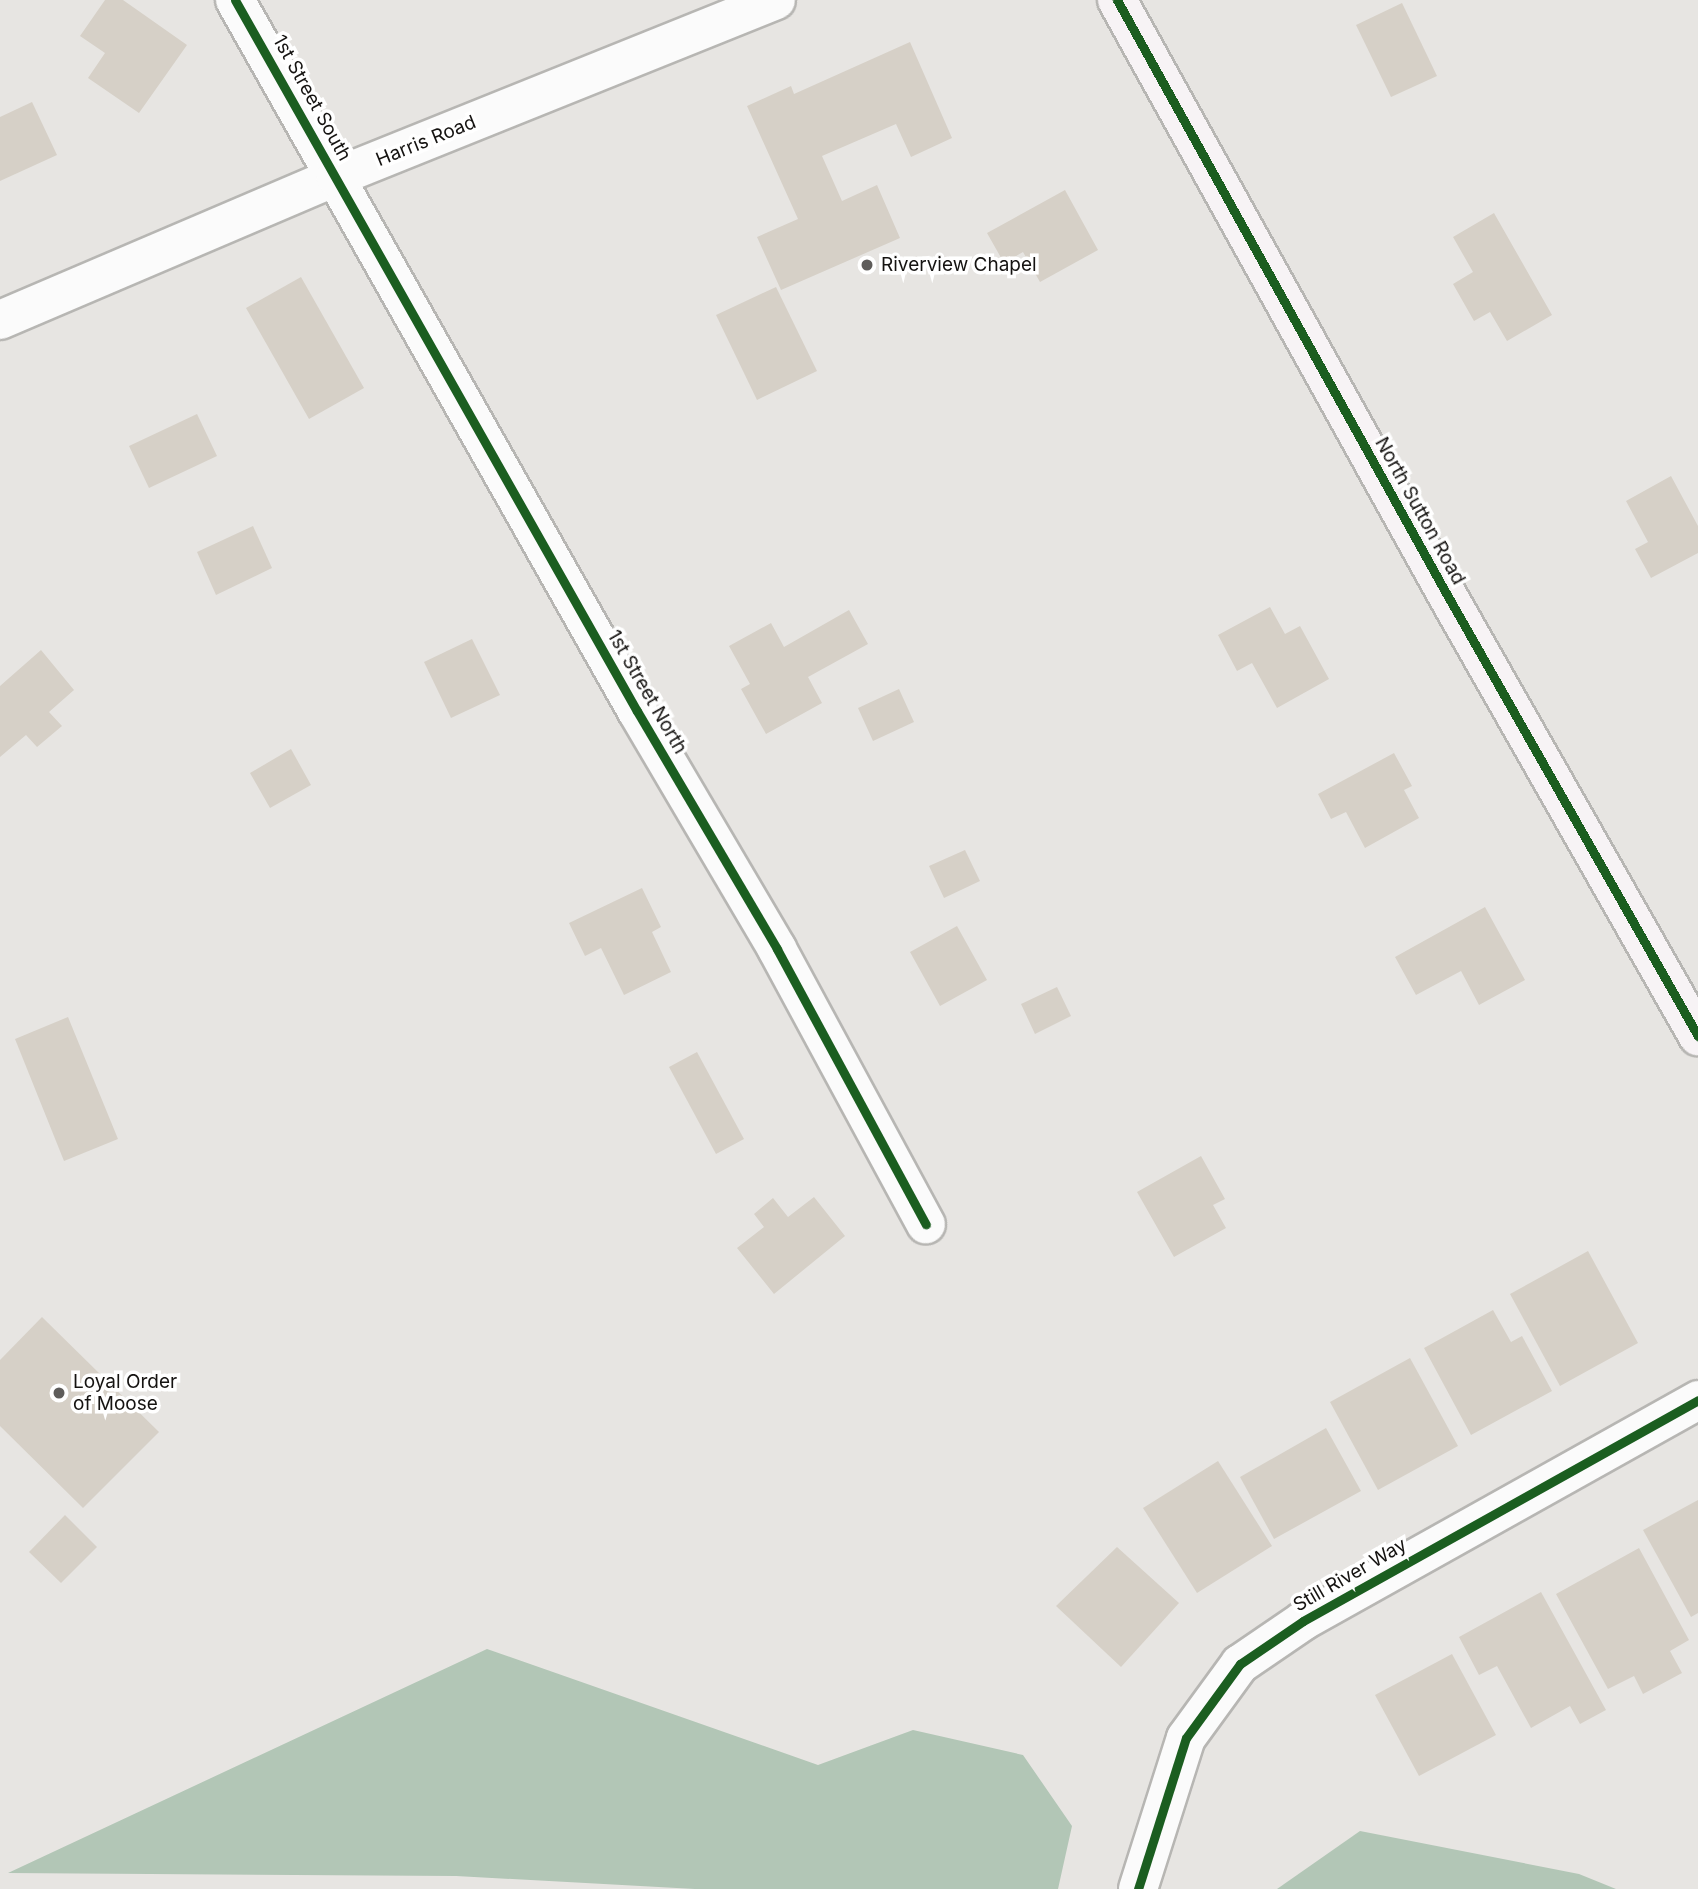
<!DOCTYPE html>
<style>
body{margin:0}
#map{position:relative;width:1698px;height:1889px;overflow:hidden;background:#e7e5e2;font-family:Inter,sans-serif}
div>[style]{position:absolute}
.forest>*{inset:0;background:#b2c6b6}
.building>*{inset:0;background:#d6d0c7}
.roads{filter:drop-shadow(2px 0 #b7b6b3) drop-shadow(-2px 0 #b7b6b3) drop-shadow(0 2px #b7b6b3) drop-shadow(0 -2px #b7b6b3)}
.minor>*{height:38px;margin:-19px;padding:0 19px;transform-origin:19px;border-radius:19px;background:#fbfbfb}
.tertiary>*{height:38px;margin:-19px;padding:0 19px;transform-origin:19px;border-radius:19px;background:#fbfbfb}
.secondary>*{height:38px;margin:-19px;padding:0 19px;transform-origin:19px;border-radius:19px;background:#f7f3f5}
.cycleway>*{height:9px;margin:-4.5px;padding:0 4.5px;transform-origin:4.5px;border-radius:4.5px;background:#1b5e20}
.dots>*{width:19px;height:19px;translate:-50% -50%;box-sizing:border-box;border:4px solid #fff;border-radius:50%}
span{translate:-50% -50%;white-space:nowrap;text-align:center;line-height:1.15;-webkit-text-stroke:7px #fff;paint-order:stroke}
.street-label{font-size:19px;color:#151311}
.poi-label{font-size:19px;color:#151311}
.left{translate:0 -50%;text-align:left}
</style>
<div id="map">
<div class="forest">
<i style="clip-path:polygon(487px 1649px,818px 1765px,913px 1730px,1023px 1755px,1072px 1826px,1058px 1889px,695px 1889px,456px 1876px,8px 1873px)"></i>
<i style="clip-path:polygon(1360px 1831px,1579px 1874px,1616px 1889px,1277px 1889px)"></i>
</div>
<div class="building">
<i style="clip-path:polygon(105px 0,123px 0,187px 45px,139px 113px,88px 78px,105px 53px,80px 36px)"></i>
<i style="clip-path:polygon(1402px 3px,1437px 76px,1391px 97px,1356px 25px)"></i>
<i style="clip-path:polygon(910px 42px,952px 138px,911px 157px,896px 124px,822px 156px,842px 201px,877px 185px,900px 238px,781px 290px,757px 237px,798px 219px,747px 106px,791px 86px,794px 94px)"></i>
<i style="clip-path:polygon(32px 102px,57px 155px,0 181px,0 117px)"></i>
<i style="clip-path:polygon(1065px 190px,1098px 250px,1040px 282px,1023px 252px,1004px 263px,987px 233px)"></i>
<i style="clip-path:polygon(1494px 213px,1552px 315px,1507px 341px,1490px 312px,1474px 321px,1453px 284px,1473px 272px,1453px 237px)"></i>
<i style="clip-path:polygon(301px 277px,364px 388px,309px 419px,246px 308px)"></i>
<i style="clip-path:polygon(776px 287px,817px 371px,757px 400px,716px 315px)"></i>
<i style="clip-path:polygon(197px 414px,217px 456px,149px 488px,129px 446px)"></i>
<i style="clip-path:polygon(1671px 476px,1698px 526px,1698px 553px,1651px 578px,1635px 549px,1648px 542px,1626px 501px)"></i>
<i style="clip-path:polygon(253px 526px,272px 568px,216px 595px,197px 552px)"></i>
<i style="clip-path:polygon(1270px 607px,1285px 634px,1300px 626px,1329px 679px,1277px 708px,1252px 663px,1237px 671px,1218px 635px)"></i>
<i style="clip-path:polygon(849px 610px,868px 644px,808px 677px,822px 703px,766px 734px,741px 689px,750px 684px,729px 646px,771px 623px,784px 647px)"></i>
<i style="clip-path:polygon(472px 639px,500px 695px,451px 718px,424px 662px)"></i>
<i style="clip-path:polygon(41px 650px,74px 690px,49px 712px,62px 726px,37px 747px,26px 735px,0 757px,0 686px)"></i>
<i style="clip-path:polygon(899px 689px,914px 722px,873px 741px,858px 708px)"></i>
<i style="clip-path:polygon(291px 749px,311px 785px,270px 808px,250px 773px)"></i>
<i style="clip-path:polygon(1394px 753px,1412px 786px,1404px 790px,1419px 818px,1365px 848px,1346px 812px,1331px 819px,1318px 794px)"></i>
<i style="clip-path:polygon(965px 850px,980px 881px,944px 898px,929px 866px)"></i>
<i style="clip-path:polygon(642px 888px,661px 927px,652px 932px,671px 972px,624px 995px,601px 948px,585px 956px,569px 923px)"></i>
<i style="clip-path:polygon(1485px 907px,1525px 980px,1479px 1005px,1461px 971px,1416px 995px,1395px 957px)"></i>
<i style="clip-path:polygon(957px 926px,987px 980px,940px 1006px,910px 952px)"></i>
<i style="clip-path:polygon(1057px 987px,1071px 1016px,1035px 1034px,1021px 1004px)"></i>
<i style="clip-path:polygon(68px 1017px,118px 1139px,64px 1161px,15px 1039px)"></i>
<i style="clip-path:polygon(697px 1052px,744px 1139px,716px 1154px,669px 1067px)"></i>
<i style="clip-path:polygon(1201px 1156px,1225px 1199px,1213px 1205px,1226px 1228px,1174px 1257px,1137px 1192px)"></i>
<i style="clip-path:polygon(814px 1197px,845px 1236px,774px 1294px,737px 1248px,764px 1227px,754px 1214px,773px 1198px,788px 1217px)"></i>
<i style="clip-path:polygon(1588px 1251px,1638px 1343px,1560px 1386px,1510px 1294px)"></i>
<i style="clip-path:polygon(1493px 1310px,1511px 1342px,1522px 1336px,1552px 1391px,1471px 1435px,1424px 1348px)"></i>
<i style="clip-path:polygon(42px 1317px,159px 1432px,83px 1508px,0 1426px,0 1360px)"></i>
<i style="clip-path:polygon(1410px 1358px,1458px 1446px,1378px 1490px,1330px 1402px)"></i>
<i style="clip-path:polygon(1326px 1428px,1361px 1491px,1274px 1539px,1240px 1477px)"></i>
<i style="clip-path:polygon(1218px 1461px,1272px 1546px,1197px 1593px,1143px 1508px)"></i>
<i style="clip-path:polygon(1698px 1500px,1698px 1613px,1691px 1617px,1643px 1530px)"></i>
<i style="clip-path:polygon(65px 1515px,97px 1547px,61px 1583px,29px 1552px)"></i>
<i style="clip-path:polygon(1117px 1547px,1179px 1603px,1121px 1667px,1056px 1606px)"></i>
<i style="clip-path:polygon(1639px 1548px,1689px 1640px,1670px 1651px,1682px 1673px,1643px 1694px,1634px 1676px,1608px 1689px,1556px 1594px)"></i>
<i style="clip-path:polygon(1541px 1592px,1606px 1710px,1580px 1724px,1570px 1706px,1531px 1728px,1497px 1666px,1479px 1675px,1459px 1637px)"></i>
<i style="clip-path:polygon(1452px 1654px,1496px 1735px,1419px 1776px,1375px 1695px)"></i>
</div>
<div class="roads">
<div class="minor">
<i style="left:235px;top:0;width:817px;rotate:60.52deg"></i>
<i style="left:637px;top:711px;width:276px;rotate:59.5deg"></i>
<i style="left:777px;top:949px;width:313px;rotate:61.6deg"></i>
<i style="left:1138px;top:1889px;width:158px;rotate:-72.4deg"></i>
<i style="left:1186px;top:1738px;width:92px;rotate:-53.9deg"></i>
<i style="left:1240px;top:1664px;width:76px;rotate:-34.3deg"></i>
<i style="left:1303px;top:1621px;width:453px;rotate:-29.2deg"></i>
</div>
<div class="tertiary">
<i style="left:0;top:320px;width:365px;rotate:-23.1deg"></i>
<i style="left:336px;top:177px;width:474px;rotate:-21.9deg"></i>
</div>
<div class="secondary">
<i style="left:1117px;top:0;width:678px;rotate:60.98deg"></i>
<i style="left:1446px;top:593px;width:510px;rotate:60.37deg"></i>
</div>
</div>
<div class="cycleway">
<i style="left:235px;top:0;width:817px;rotate:60.52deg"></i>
<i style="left:637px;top:711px;width:276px;rotate:59.5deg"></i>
<i style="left:777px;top:949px;width:313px;rotate:61.6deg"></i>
<i style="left:1117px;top:0;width:678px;rotate:60.98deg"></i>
<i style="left:1446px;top:593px;width:510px;rotate:60.37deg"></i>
<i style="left:1138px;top:1889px;width:158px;rotate:-72.4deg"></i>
<i style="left:1186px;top:1738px;width:92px;rotate:-53.9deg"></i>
<i style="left:1240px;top:1664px;width:76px;rotate:-34.3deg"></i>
<i style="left:1303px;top:1621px;width:453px;rotate:-29.2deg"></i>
</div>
<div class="dots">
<i style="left:867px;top:265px;background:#5e5c5a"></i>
<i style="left:59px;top:1393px;background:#5e5c5a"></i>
</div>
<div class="street-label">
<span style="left:312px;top:98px;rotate:61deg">1st Street South</span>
<span style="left:426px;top:141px;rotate:-22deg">Harris Road</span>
<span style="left:1420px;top:511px;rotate:61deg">North Sutton Road</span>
<span style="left:647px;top:692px;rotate:60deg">1st Street North</span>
<span style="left:1350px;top:1575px;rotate:-30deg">Still River Way</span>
</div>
<div class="poi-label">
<span class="left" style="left:881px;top:265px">Riverview Chapel</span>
<span class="left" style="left:73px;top:1393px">Loyal Order<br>of Moose</span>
</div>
</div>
